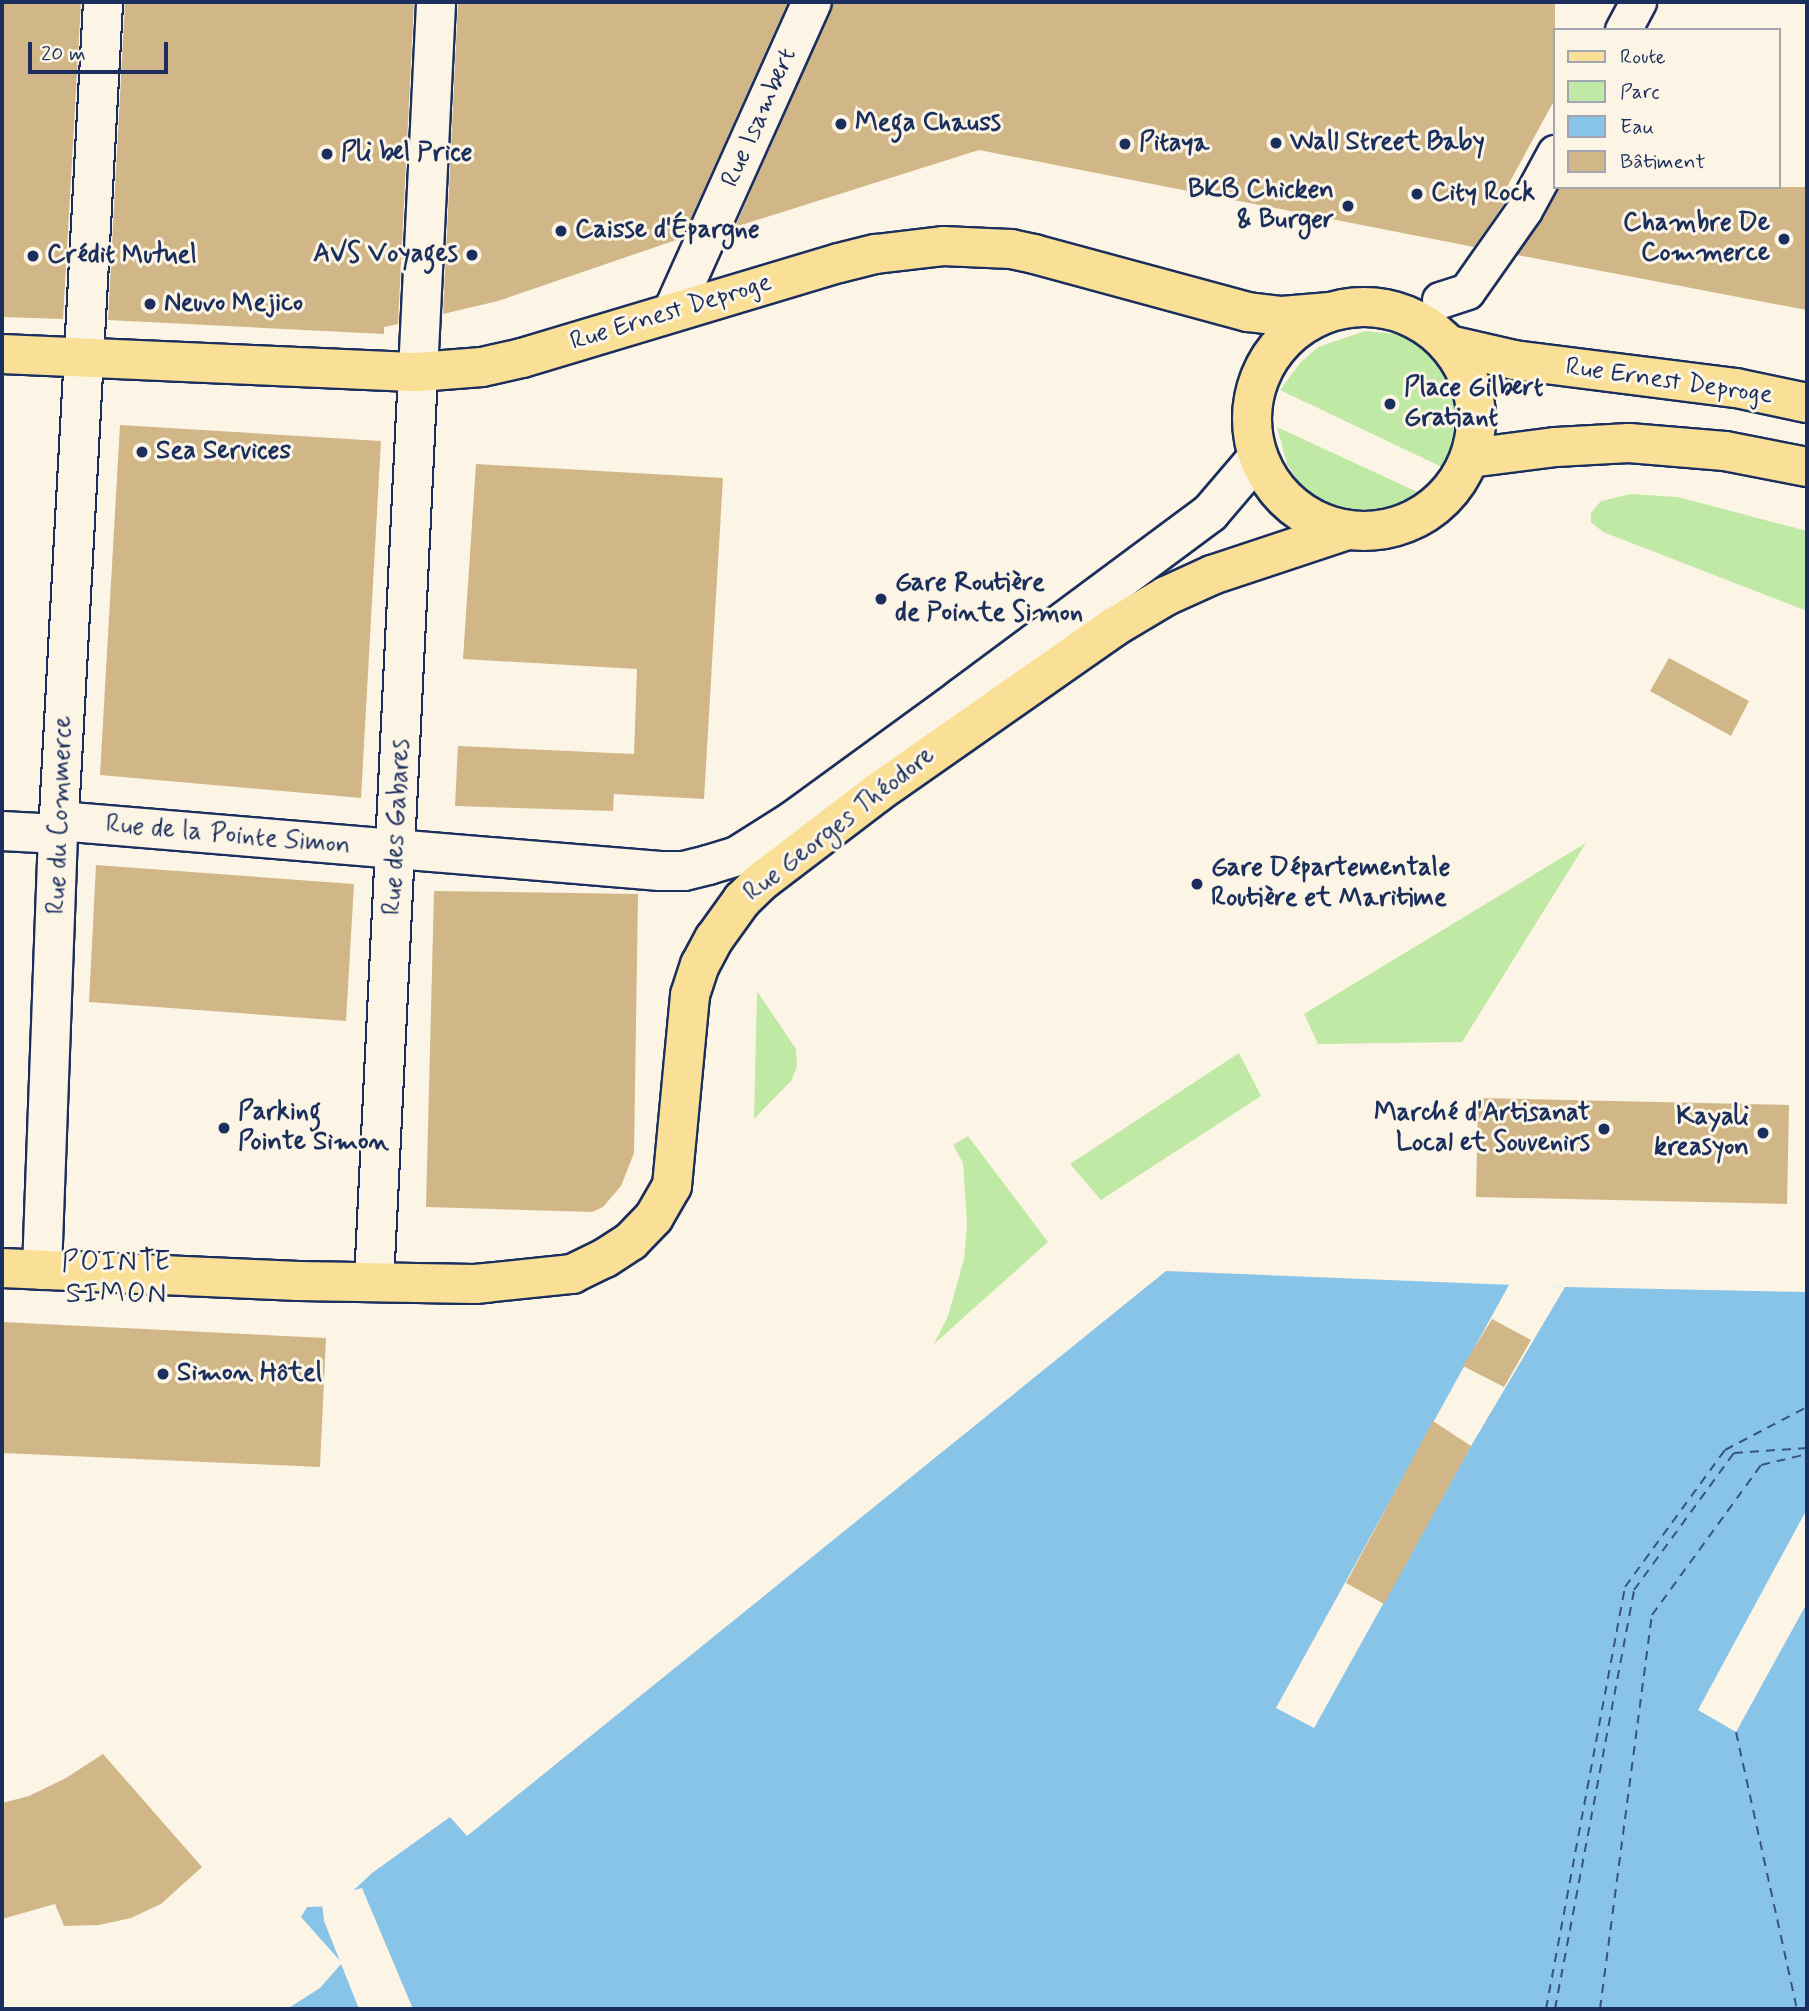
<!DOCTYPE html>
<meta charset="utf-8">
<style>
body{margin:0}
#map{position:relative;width:1809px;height:2011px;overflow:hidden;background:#fcf5e5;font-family:Mynerve,sans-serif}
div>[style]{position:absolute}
.green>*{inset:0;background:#c0e9a5}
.water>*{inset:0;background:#88c3e8}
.pier>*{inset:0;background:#fcf5e5}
.ferry>*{height:2px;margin-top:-1px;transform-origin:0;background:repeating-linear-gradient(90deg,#365480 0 9px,transparent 0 16px)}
.building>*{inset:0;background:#d1b787}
.roads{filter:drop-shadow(2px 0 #1b2f5e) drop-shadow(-2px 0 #1b2f5e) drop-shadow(0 2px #1b2f5e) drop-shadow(0 -2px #1b2f5e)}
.pedestrian>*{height:35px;margin:-17.5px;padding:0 17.5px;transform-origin:17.5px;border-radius:17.5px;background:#fcf5e5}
.minor>*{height:38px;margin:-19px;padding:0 19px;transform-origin:19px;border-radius:19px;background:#fcf5e5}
.secondary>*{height:38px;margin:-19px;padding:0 19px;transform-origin:19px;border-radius:19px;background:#fcf5e5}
.primary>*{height:38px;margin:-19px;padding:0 19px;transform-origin:19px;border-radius:19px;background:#fadf96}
.primary>.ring{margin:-19px;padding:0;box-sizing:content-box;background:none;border:38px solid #fadf96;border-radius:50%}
.dots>*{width:19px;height:19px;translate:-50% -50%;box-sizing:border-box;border:4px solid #fcf5e5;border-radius:50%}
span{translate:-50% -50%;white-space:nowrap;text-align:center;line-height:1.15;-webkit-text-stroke:6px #fcf5e5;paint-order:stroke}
.street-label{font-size:26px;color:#1b2f5e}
.poi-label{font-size:26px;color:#1b2f5e;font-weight:700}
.left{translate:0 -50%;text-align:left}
.right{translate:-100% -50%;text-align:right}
.neighbourhood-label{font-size:28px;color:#1b2f5e;letter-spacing:2px}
.frame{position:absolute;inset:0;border:4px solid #1b2f5e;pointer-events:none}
.legend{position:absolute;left:1553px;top:28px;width:228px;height:161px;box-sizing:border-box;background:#fcf5e5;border:2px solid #a2a6af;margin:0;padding:9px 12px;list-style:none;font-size:21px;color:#1b2f5e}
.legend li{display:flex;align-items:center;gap:14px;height:35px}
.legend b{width:35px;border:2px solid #a2a6af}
.scale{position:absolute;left:28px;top:42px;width:140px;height:32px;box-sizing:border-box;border:4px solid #1b2f5e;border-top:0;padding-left:9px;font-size:21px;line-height:24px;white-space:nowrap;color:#1b2f5e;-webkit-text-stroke:5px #fcf5e5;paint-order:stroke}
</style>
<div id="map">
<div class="green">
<i style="clip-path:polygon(1365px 331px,1405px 335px,1434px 353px,1451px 378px,1457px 395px,1457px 436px,1446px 469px,1280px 390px,1300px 363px,1318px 347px)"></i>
<i style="clip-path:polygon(1277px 427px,1426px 496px,1384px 512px,1367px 513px,1346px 510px,1316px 497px,1298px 481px,1287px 464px)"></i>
<i style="clip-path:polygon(1631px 494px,1678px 497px,1807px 531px,1807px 611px,1603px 532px,1591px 522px,1591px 513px,1601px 501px)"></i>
<i style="clip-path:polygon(1586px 843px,1462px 1042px,1318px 1044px,1304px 1014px)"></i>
<i style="clip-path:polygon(757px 991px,796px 1049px,797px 1067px,791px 1081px,754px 1119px)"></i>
<i style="clip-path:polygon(1239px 1053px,1261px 1096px,1101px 1200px,1070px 1164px)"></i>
<i style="clip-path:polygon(968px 1136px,1048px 1242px,934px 1344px,948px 1316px,964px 1259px,967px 1225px,963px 1163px,953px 1145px)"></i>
</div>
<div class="water">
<i style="clip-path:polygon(1166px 1271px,1565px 1287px,1807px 1292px,1807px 2009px,287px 2009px,320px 1988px,342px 1963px,301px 1917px,307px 1907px,337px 1906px,372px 1873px,450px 1817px,467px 1836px)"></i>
</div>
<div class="pier">
<i style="clip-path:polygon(1510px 1283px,1565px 1287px,1471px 1446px,1314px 1728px,1276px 1708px)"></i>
<i style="clip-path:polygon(1807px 1509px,1807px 1603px,1736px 1732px,1698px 1710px)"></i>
<i style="clip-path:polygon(362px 1888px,413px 2009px,359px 2009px,324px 1921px,322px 1903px,336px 1903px,347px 1892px)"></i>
</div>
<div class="ferry">
<i style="left:1736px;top:1732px;width:284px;rotate:77.6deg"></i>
<i style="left:1546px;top:2009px;width:429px;rotate:-79.4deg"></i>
<i style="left:1625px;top:1587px;width:170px;rotate:-53.9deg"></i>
<i style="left:1725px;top:1450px;width:93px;rotate:-27.7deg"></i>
<i style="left:1555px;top:2009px;width:426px;rotate:-79.3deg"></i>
<i style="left:1634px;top:1590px;width:170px;rotate:-53.9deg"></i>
<i style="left:1734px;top:1453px;width:73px;rotate:-3.9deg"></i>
<i style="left:1600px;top:2009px;width:397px;rotate:-82.5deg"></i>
<i style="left:1652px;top:1615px;width:185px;rotate:-54deg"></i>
<i style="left:1761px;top:1465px;width:47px;rotate:-13.4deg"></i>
</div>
<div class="building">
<i style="clip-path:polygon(2px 2px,81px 2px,63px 319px,2px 317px)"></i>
<i style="clip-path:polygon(125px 2px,414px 2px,398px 324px,384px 327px,384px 334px,108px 320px)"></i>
<i style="clip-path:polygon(458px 2px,788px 2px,682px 238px,498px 301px,443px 314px)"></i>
<i style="clip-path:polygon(834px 2px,1555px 2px,1555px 99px,1507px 187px,1513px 187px,1507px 199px,1474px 247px,979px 150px,735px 227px)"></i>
<i style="clip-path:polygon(1559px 187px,1807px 187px,1807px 310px,1517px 255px)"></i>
<i style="clip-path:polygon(120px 425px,381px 441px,361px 798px,100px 775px)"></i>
<i style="clip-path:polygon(476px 464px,723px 478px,704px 799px,614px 794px,613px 811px,455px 806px,458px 746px,634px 754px,637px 669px,463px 659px)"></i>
<i style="clip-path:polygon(1669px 658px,1749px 701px,1731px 736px,1650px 691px)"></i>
<i style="clip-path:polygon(96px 865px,354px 884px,346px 1021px,89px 1002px)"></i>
<i style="clip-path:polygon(434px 891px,638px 894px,634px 1153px,621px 1186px,603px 1207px,592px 1212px,426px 1207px)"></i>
<i style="clip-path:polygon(1478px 1098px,1789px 1105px,1787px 1204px,1476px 1197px)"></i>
<i style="clip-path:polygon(1492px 1319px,1531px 1340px,1504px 1387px,1463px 1366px)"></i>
<i style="clip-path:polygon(2px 1322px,326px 1338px,320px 1467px,2px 1453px)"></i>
<i style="clip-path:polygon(1433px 1421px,1471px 1446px,1384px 1604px,1346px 1583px)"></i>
<i style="clip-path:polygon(103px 1754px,202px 1867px,161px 1904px,131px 1918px,99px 1925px,64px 1926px,55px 1904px,2px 1919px,2px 1803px,29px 1796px,66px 1778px)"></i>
</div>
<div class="roads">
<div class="pedestrian">
<i style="left:1623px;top:30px;width:32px;rotate:-62deg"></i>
<i style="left:1440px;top:300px;width:28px;rotate:-18deg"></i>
<i style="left:1467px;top:291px;width:99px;rotate:-54.9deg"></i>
<i style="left:1524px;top:210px;width:65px;rotate:-61.5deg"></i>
</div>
<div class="minor">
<i style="left:673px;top:311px;width:339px;rotate:-65.8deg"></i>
<i style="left:59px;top:821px;width:603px;rotate:4.76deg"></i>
<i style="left:660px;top:871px;width:24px"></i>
<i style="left:684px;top:871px;width:25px;rotate:-14deg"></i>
<i style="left:708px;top:865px;width:30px;rotate:-17deg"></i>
<i style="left:737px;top:856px;width:67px;rotate:-32.3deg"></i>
<i style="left:794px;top:820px;width:207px;rotate:-36.1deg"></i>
<i style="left:961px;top:698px;width:310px;rotate:-36.6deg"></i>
<i style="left:1210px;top:513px;width:72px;rotate:-49.5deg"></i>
<i style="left:2px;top:831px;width:56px;rotate:3.1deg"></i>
<i style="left:42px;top:1270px;width:436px;rotate:-87.9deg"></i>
<i style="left:58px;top:834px;width:833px;rotate:-86.9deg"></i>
<i style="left:374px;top:1282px;width:911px;rotate:-87.23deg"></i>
</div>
<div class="secondary">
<i style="left:418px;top:372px;width:370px;rotate:-87.2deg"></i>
</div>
<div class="primary">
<i class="ring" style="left:1252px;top:307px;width:186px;height:186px"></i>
<i style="left:1449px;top:345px;width:67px;rotate:13deg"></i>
<i style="left:1514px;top:360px;width:224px;rotate:7.2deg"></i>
<i style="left:1736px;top:388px;width:73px;rotate:11.9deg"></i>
<i style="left:2px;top:354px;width:416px;rotate:2.5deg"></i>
<i style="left:418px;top:372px;width:64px;rotate:-4.5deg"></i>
<i style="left:482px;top:367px;width:41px;rotate:-12.7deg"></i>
<i style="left:522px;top:358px;width:331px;rotate:-16.7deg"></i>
<i style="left:839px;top:263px;width:38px;rotate:-14deg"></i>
<i style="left:876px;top:254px;width:67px;rotate:-6.8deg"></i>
<i style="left:943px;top:246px;width:68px;rotate:2.5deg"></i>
<i style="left:1011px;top:249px;width:24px;rotate:12deg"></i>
<i style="left:1034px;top:254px;width:222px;rotate:15.2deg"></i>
<i style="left:1248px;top:312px;width:34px;rotate:7deg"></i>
<i style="left:1282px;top:316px;width:48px;rotate:-4.8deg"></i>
<i style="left:1470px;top:458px;width:87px;rotate:-7.3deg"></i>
<i style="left:1556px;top:447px;width:73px;rotate:-3.1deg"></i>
<i style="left:1629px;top:443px;width:96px;rotate:4.8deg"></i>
<i style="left:1725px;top:451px;width:84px;rotate:11deg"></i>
<i style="left:2px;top:1268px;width:297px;rotate:2.5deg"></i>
<i style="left:299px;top:1281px;width:176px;rotate:1deg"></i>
<i style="left:475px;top:1284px;width:98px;rotate:-5.9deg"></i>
<i style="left:572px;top:1274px;width:37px;rotate:-26deg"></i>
<i style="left:605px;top:1258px;width:31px;rotate:-33deg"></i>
<i style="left:631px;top:1241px;width:33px;rotate:-46deg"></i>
<i style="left:654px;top:1217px;width:36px;rotate:-60deg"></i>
<i style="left:672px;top:1186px;width:192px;rotate:-84.6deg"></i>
<i style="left:690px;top:995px;width:32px;rotate:-72deg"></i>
<i style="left:700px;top:965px;width:30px;rotate:-62deg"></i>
<i style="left:714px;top:939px;width:48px;rotate:-54.3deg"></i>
<i style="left:742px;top:900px;width:29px;rotate:-44deg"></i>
<i style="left:763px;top:880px;width:143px;rotate:-37.3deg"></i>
<i style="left:877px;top:793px;width:289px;rotate:-35deg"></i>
<i style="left:1114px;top:627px;width:61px;rotate:-30.8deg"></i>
<i style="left:1166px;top:596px;width:51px;rotate:-24.5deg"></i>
<i style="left:1212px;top:575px;width:142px;rotate:-18.4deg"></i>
</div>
</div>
<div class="dots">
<i style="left:841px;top:124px;background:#1b2f5e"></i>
<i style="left:1276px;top:143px;background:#1b2f5e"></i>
<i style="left:1125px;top:144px;background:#1b2f5e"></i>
<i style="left:327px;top:154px;background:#1b2f5e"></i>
<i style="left:1417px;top:194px;background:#1b2f5e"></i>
<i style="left:1348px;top:206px;background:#1b2f5e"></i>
<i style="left:561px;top:231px;background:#1b2f5e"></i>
<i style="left:1784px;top:239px;background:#1b2f5e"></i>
<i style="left:472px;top:255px;background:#1b2f5e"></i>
<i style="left:33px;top:256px;background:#1b2f5e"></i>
<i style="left:150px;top:304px;background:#1b2f5e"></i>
<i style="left:1390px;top:404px;background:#1b2f5e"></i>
<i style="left:142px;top:452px;background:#1b2f5e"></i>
<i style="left:881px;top:599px;background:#1b2f5e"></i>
<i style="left:1197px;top:884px;background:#1b2f5e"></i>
<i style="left:224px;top:1128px;background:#1b2f5e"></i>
<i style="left:1604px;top:1129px;background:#1b2f5e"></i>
<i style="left:1763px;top:1133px;background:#1b2f5e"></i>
<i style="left:163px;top:1374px;background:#1b2f5e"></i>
</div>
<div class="street-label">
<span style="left:760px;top:118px;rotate:-66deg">Rue Isambert</span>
<span style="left:671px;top:313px;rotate:-17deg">Rue Ernest Deproge</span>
<span style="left:1669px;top:382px;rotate:8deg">Rue Ernest Deproge</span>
<span style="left:61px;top:815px;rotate:-88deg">Rue du Commerce</span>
<span style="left:840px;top:825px;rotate:-38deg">Rue Georges Théodore</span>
<span style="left:398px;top:827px;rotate:-87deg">Rue des Gabares</span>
<span style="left:228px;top:836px;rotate:5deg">Rue de la Pointe Simon</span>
</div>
<div class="poi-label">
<span class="left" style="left:855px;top:124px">Mega Chauss</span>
<span class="left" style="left:1290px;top:143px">Wall Street Baby</span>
<span class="left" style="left:1139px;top:144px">Pitaya</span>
<span class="left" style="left:341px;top:154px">Pli bel Price</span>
<span class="right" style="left:1334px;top:206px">BKB Chicken<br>&amp; Burger</span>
<span class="left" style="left:1431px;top:194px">City Rock</span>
<span class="right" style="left:1770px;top:239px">Chambre De<br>Commerce</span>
<span class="left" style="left:575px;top:231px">Caisse d'Épargne</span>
<span class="right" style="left:458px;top:255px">AVS Voyages</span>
<span class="left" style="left:47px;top:256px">Crédit Mutuel</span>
<span class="left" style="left:164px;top:304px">Neuvo Mejico</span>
<span class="left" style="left:1404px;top:404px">Place Gilbert<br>Gratiant</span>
<span class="left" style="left:156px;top:452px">Sea Services</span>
<span class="left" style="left:895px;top:599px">Gare Routière<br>de Pointe Simon</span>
<span class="left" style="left:1211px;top:884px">Gare Départementale<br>Routière et Maritime</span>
<span class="left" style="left:238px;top:1128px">Parking<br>Pointe Simon</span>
<span class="right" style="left:1590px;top:1129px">Marché d'Artisanat<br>Local et Souvenirs</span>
<span class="right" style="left:1749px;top:1133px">Kayali<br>kreasyon</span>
<span class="left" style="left:177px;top:1374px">Simon Hôtel</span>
</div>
<div class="neighbourhood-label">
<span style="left:117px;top:1279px">POINTE<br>SIMON</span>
</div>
<div class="frame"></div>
<ul class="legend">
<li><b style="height:9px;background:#fadf96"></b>Route</li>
<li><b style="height:19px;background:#c0e9a5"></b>Parc</li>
<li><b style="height:19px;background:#88c3e8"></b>Eau</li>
<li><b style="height:19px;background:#d1b787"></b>Bâtiment</li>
</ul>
<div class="scale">20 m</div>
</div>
